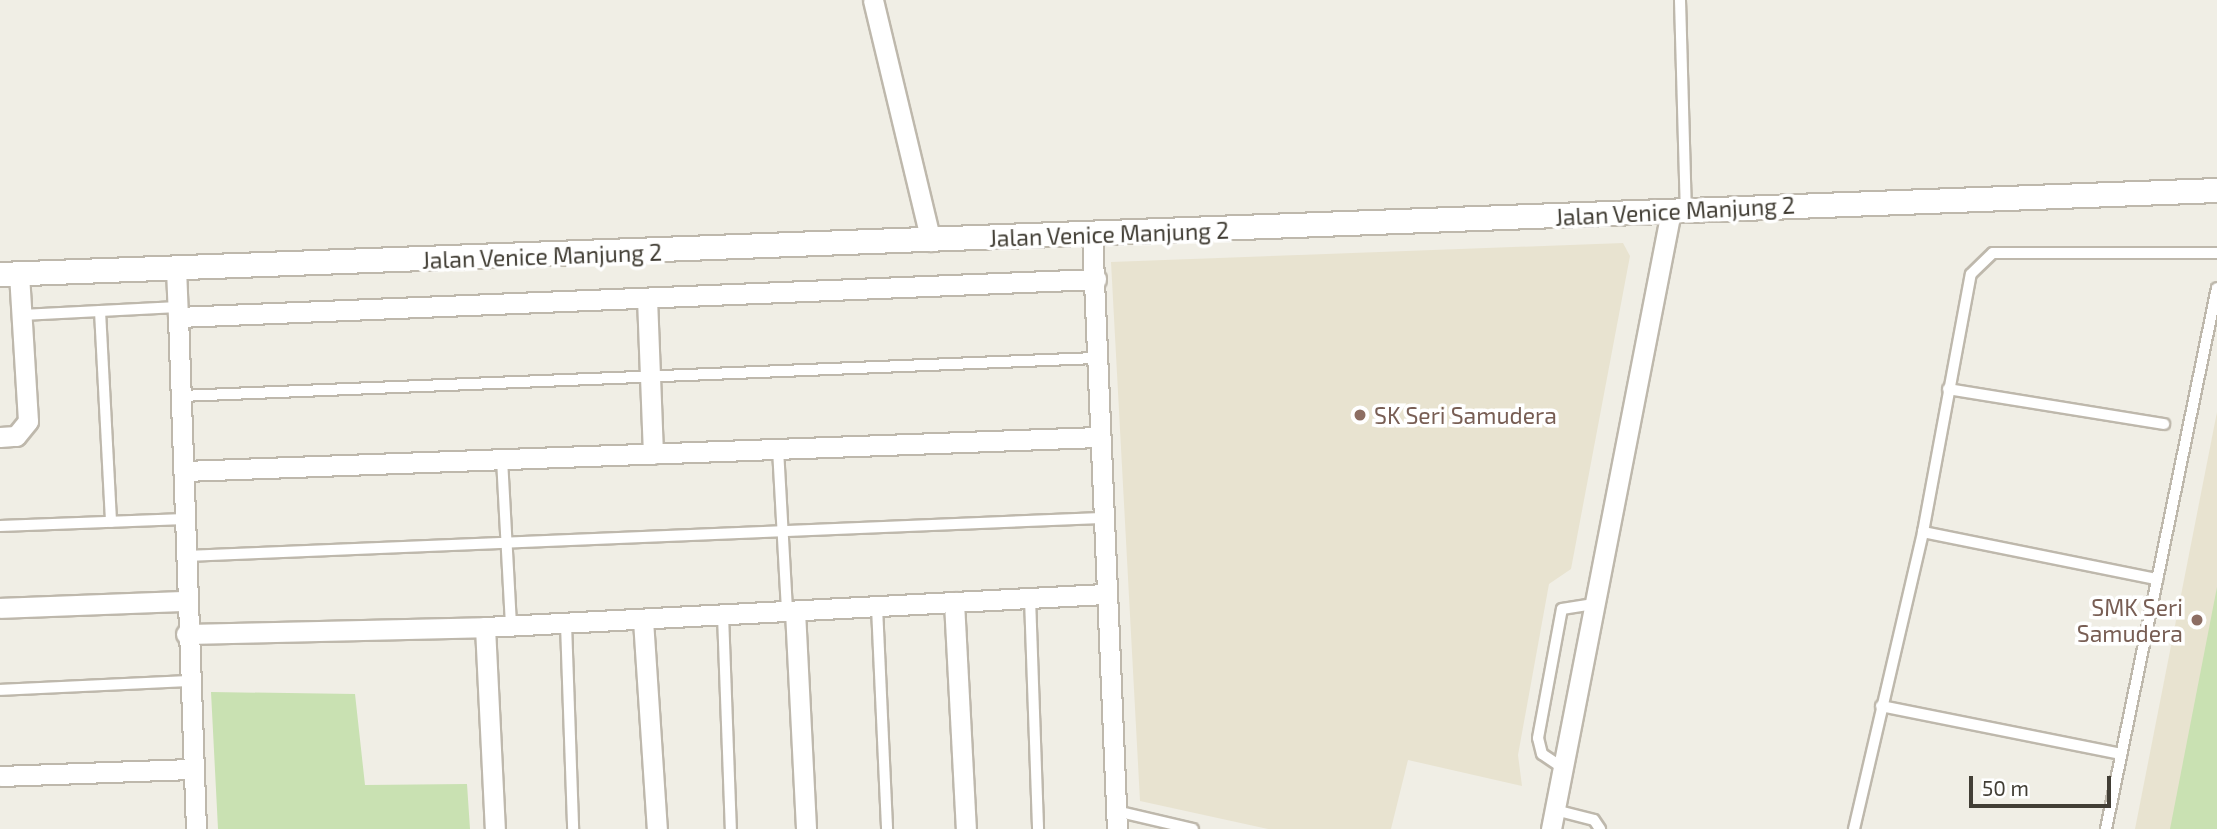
<!DOCTYPE html>
<style>
body{margin:0}
#map{position:relative;width:2217px;height:829px;overflow:hidden;background:#f0eee5;font-family:"Exo 2",sans-serif}
div>[style]{position:absolute}
.education>*{inset:0;background:#e8e3d0}
.green>*{inset:0;background:#c9e1b2}
.roads{filter:drop-shadow(2px 0 #beb8ac) drop-shadow(-2px 0 #beb8ac) drop-shadow(0 2px #beb8ac) drop-shadow(0 -2px #beb8ac)}
.service>*{height:10px;margin:-5px;padding:0 5px;transform-origin:5px;border-radius:5px;background:#fff}
.minor>*{height:19px;margin:-9.5px;padding:0 9.5px;transform-origin:9.5px;border-radius:9.5px;background:#fff}
.tertiary>*{height:23px;margin:-11.5px;padding:0 11.5px;transform-origin:11.5px;border-radius:11.5px;background:#fff}
.dots>*{width:19px;height:19px;translate:-50% -50%;box-sizing:border-box;border:4px solid #fff;border-radius:50%}
span{translate:-50% -50%;white-space:nowrap;text-align:center;line-height:1.15;-webkit-text-stroke:7px #fff;paint-order:stroke}
.street-label{font-size:23px;color:#423e35}
.education-label{font-size:23px;color:#785e54}
.left{translate:0 -50%;text-align:left}
.right{translate:-100% -50%;text-align:right}
.scale{position:absolute;left:1969px;top:776px;width:142px;height:32px;box-sizing:border-box;border:4px solid #423e35;border-top:0;padding-left:9px;font-size:21px;line-height:24px;white-space:nowrap;color:#423e35;-webkit-text-stroke:5px #fff;paint-order:stroke}
</style>
<div id="map">
<div class="education">
<i style="clip-path:polygon(1623px 243px,1630px 256px,1571px 569px,1549px 584px,1518px 755px,1522px 786px,1408px 760px,1391px 829px,1268px 829px,1140px 801px,1111px 262px)"></i>
<i style="clip-path:polygon(2217px 412px,2217px 829px,2135px 829px)"></i>
</div>
<div class="green">
<i style="clip-path:polygon(2217px 587px,2217px 829px,2170px 829px)"></i>
<i style="clip-path:polygon(211px 692px,355px 694px,365px 785px,467px 784px,470px 829px,218px 829px)"></i>
</div>
<div class="roads">
<div class="service">
<i style="left:1680px;top:0;width:209px;rotate:88.4deg"></i>
<i style="left:100px;top:311px;width:211px;rotate:87deg"></i>
<i style="left:22px;top:315px;width:156px;rotate:-2.9deg"></i>
<i style="left:1948px;top:389px;width:219px;rotate:9.2deg"></i>
<i style="left:181px;top:396px;width:917px;rotate:-2.38deg"></i>
<i style="left:778px;top:449px;width:163px;rotate:86.8deg"></i>
<i style="left:502px;top:459px;width:167px;rotate:86.9deg"></i>
<i style="left:0;top:526px;width:185px;rotate:-2.2deg"></i>
<i style="left:1923px;top:532px;width:239px;rotate:11.4deg"></i>
<i style="left:186px;top:556px;width:916px;rotate:-2.38deg"></i>
<i style="left:1030px;top:598px;width:231px;rotate:88deg"></i>
<i style="left:877px;top:607px;width:222px;rotate:87.4deg"></i>
<i style="left:723px;top:615px;width:214px;rotate:87.9deg"></i>
<i style="left:566px;top:624px;width:205px;rotate:88deg"></i>
<i style="left:0;top:690px;width:189px;rotate:-2.7deg"></i>
<i style="left:1881px;top:706px;width:245px;rotate:11.3deg"></i>
<i style="left:1563px;top:768px;width:25px;rotate:-146deg"></i>
<i style="left:1542px;top:754px;width:16px;rotate:-104deg"></i>
<i style="left:1538px;top:738px;width:131px;rotate:-79.5deg"></i>
<i style="left:1562px;top:609px;width:32px;rotate:-9deg"></i>
<i style="left:1555px;top:810px;width:40px;rotate:14.4deg"></i>
<i style="left:1594px;top:820px;width:11px;rotate:56deg"></i>
<i style="left:1116px;top:811px;width:79px;rotate:13.2deg"></i>
<i style="left:1854px;top:829px;width:305px;rotate:-76.9deg"></i>
<i style="left:1923px;top:532px;width:262px;rotate:-79.5deg"></i>
<i style="left:1971px;top:274px;width:30px;rotate:-44deg"></i>
<i style="left:1993px;top:253px;width:224px"></i>
<i style="left:2106px;top:829px;width:552px;rotate:-78.41deg"></i>
</div>
<div class="minor">
<i style="left:873px;top:0;width:248px;rotate:76.5deg"></i>
<i style="left:1092px;top:233px;width:597px;rotate:87.6deg"></i>
<i style="left:176px;top:268px;width:49px;rotate:87.7deg"></i>
<i style="left:647px;top:298px;width:156px;rotate:87.8deg"></i>
<i style="left:0;top:437px;width:16px;rotate:-4deg"></i>
<i style="left:16px;top:436px;width:19px;rotate:-51deg"></i>
<i style="left:28px;top:421px;width:147px;rotate:-93.5deg"></i>
<i style="left:184px;top:471px;width:915px;rotate:-2.13deg"></i>
<i style="left:954px;top:602px;width:227px;rotate:87deg"></i>
<i style="left:0;top:608px;width:186px;rotate:-2.2deg"></i>
<i style="left:795px;top:611px;width:218px;rotate:87.1deg"></i>
<i style="left:643px;top:620px;width:209px;rotate:86.2deg"></i>
<i style="left:485px;top:627px;width:202px;rotate:87.2deg"></i>
<i style="left:186px;top:634px;width:299px;rotate:-1.3deg"></i>
<i style="left:485px;top:627px;width:620px;rotate:-3.05deg"></i>
<i style="left:0;top:776px;width:193px;rotate:-2.1deg"></i>
<i style="left:196px;top:829px;width:512px;rotate:-92.01deg"></i>
<i style="left:178px;top:317px;width:919px;rotate:-2.37deg"></i>
<i style="left:1551px;top:829px;width:630px;rotate:-79.01deg"></i>
</div>
<div class="tertiary">
<i style="left:0;top:274px;width:2219px;rotate:-2.17deg"></i>
</div>
</div>
<div class="dots">
<i style="left:1360px;top:415px;background:#8d6e63"></i>
<i style="left:2197px;top:620px;background:#8d6e63"></i>
</div>
<div class="street-label">
<span style="left:1675px;top:211px;rotate:-3deg">Jalan Venice Manjung 2</span>
<span style="left:1109px;top:234px;rotate:-2deg">Jalan Venice Manjung 2</span>
<span style="left:542px;top:256px;rotate:-2deg">Jalan Venice Manjung 2</span>
</div>
<div class="education-label">
<span class="left" style="left:1374px;top:415px">SK Seri Samudera</span>
<span class="right" style="left:2183px;top:620px">SMK Seri<br>Samudera</span>
</div>
<div class="scale">50 m</div>
</div>
